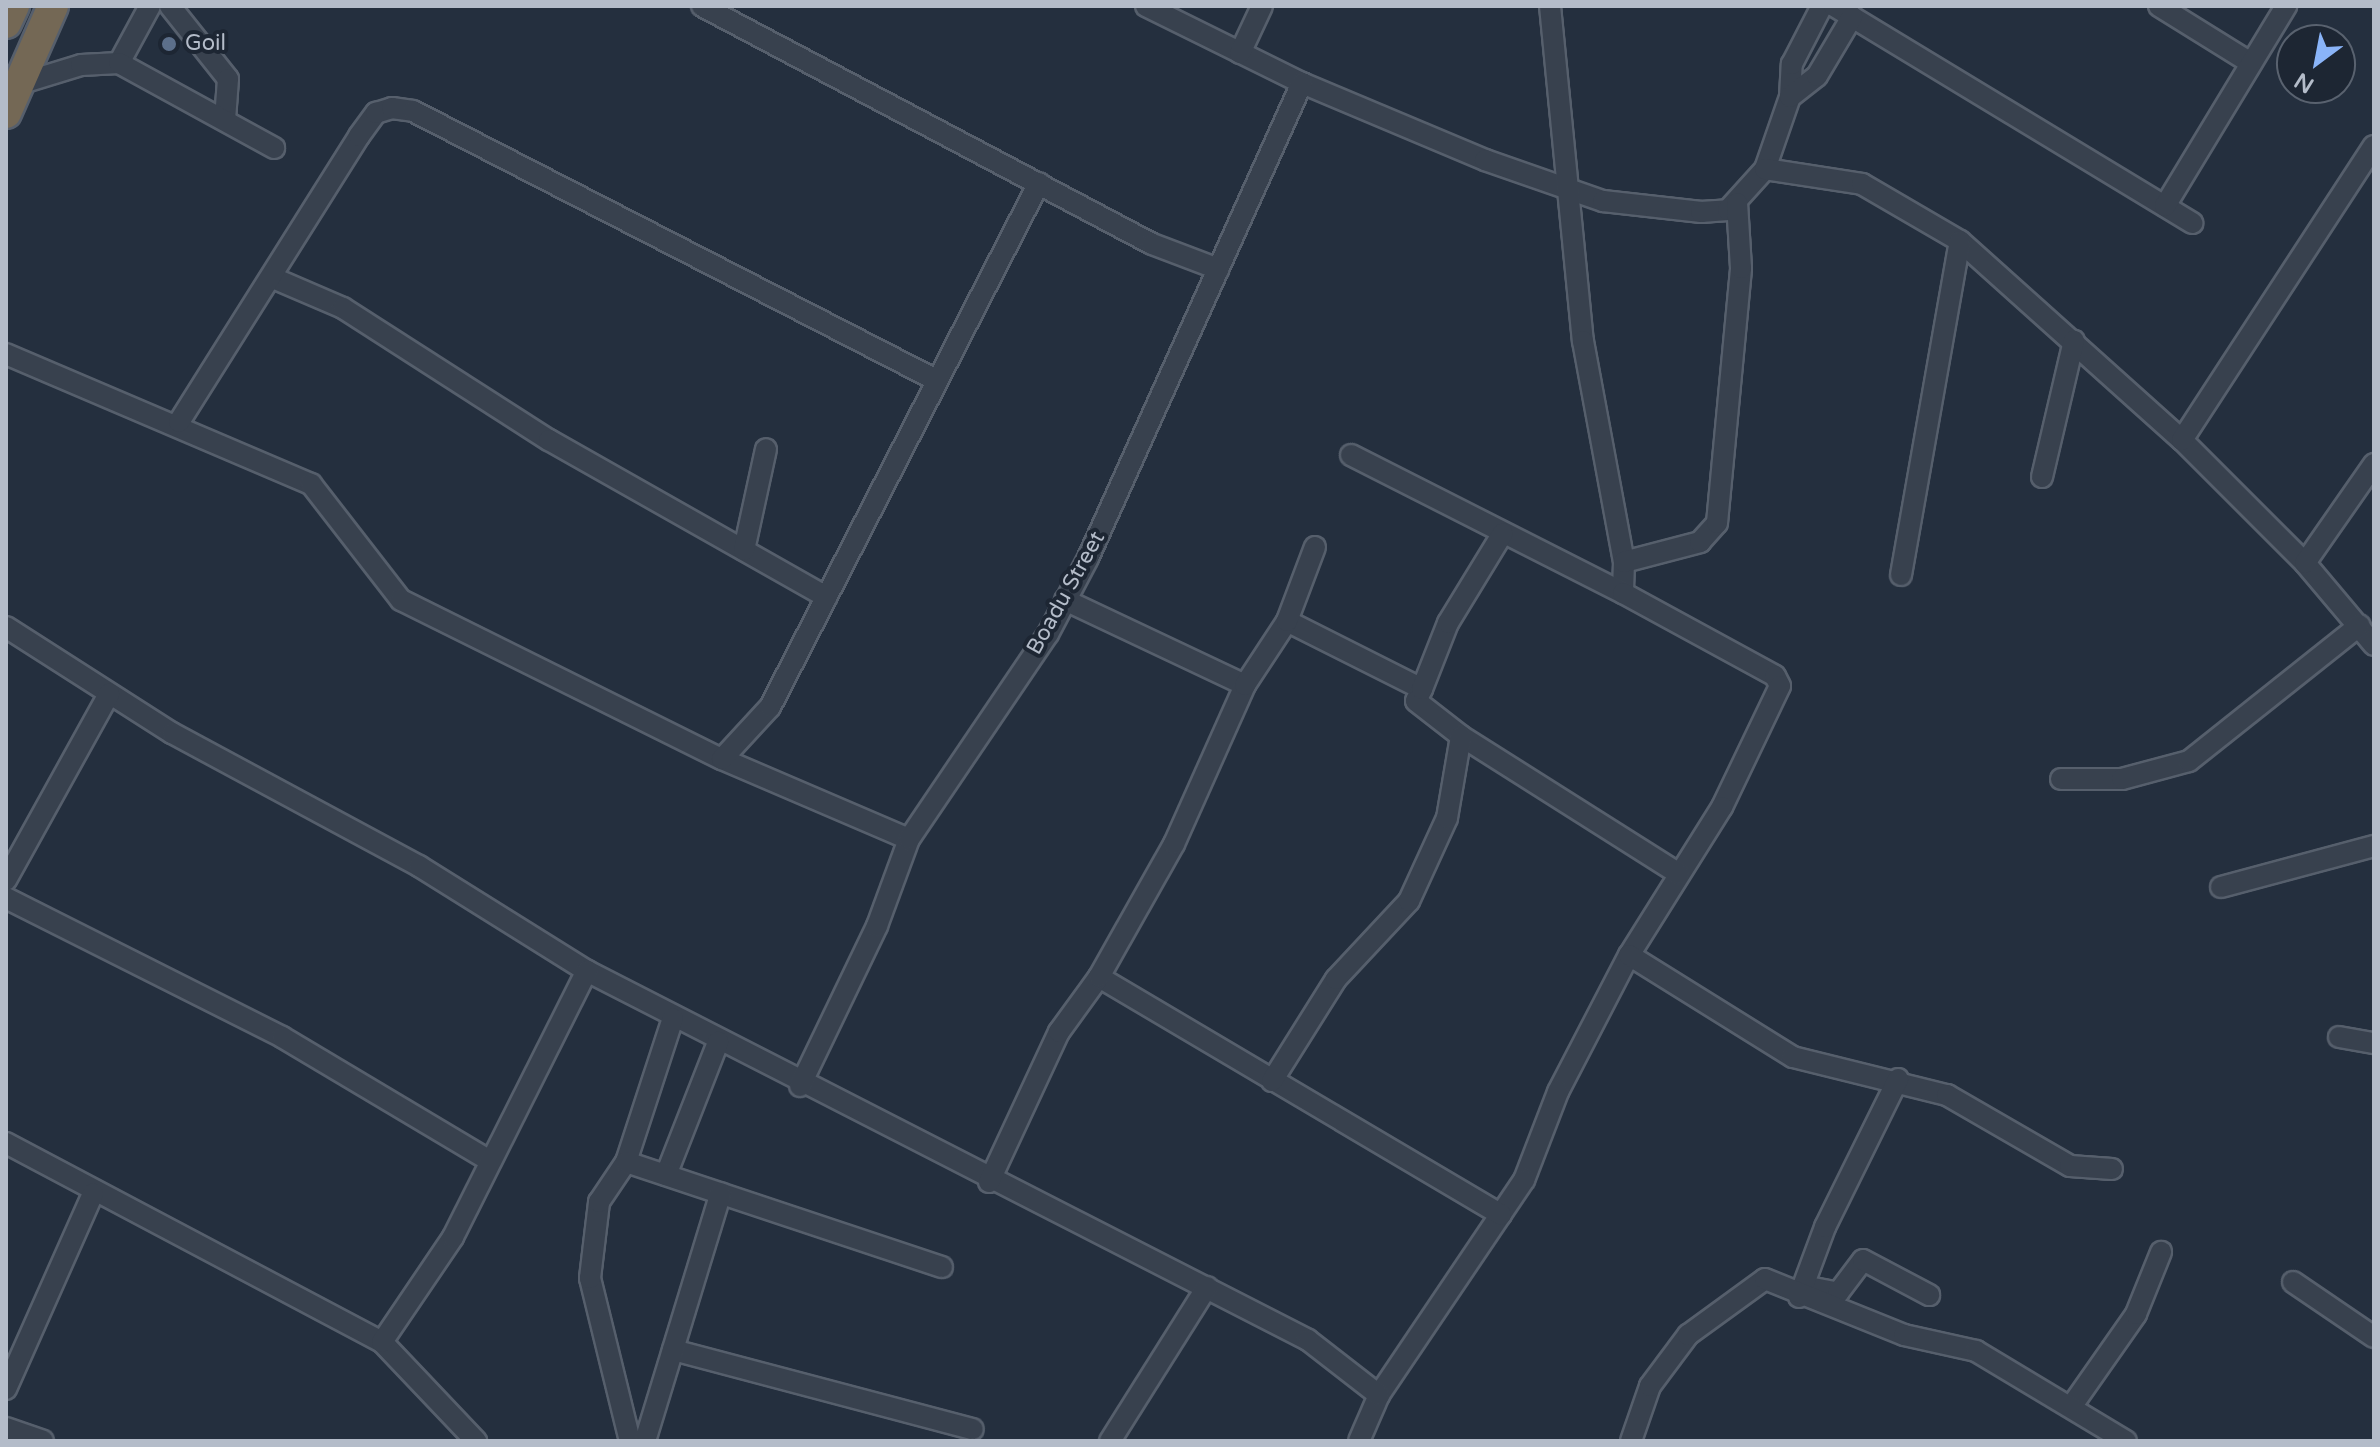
<!DOCTYPE html>
<style>
body{margin:0}
#map{position:relative;width:2380px;height:1447px;overflow:hidden;background:#242f3e;font-family:"Varela Round",sans-serif}
div>[style]{position:absolute}
.roads{filter:drop-shadow(2px 0 #565f6c) drop-shadow(-2px 0 #565f6c) drop-shadow(0 2px #565f6c) drop-shadow(0 -2px #565f6c)}
.minor>*{height:20px;margin:-10px;padding:0 10px;transform-origin:10px;border-radius:10px;background:#38414e}
.highway>*{height:30px;margin:-15px;padding:0 15px;transform-origin:15px;border-radius:15px;background:#746855}
.dots>*{width:22px;height:22px;translate:-50% -50%;box-sizing:border-box;border:4px solid #1d2633;border-radius:50%}
span{translate:-50% -50%;white-space:nowrap;text-align:center;line-height:1.15;-webkit-text-stroke:8px #1d2633;paint-order:stroke}
.poi-label{font-size:22px;color:#b4bcc9}
.left{translate:0 -50%;text-align:left}
.street-label{font-size:22px;color:#b4bcc9}
.frame{position:absolute;inset:0;border:8px solid #b4bcc9;pointer-events:none}
.north{position:absolute;left:2276px;top:24px;width:80px;height:80px;box-sizing:border-box;background:#1d2633;border:2px solid #59626f;border-radius:50%;rotate:212deg;font-size:22px;font-weight:700;line-height:32px;text-align:center;color:#b4bcc9}
.north::after{content:'';display:block;margin:auto;width:28px;height:36px;background:#8ab4f8;clip-path:polygon(50% 0,100% 100%,50% 72%,0 100%)}
</style>
<div id="map">
<div class="roads">
<div class="minor">
<i style="left:170px;top:6px;width:93px;rotate:51.5deg"></i>
<i style="left:228px;top:79px;width:41px;rotate:94.2deg"></i>
<i style="left:702px;top:6px;width:509px;rotate:27.87deg"></i>
<i style="left:1152px;top:244px;width:71px;rotate:20.7deg"></i>
<i style="left:1146px;top:6px;width:174px;rotate:26.3deg"></i>
<i style="left:1302px;top:83px;width:199px;rotate:22.8deg"></i>
<i style="left:1485px;top:160px;width:125px;rotate:19.2deg"></i>
<i style="left:1603px;top:201px;width:99px;rotate:6.4deg"></i>
<i style="left:1701px;top:212px;width:27px;rotate:-4deg"></i>
<i style="left:1728px;top:210px;width:55px;rotate:-47.9deg"></i>
<i style="left:1765px;top:169px;width:76px;rotate:-70.9deg"></i>
<i style="left:1790px;top:97px;width:33px;rotate:-87deg"></i>
<i style="left:1792px;top:64px;width:65px;rotate:-62.7deg"></i>
<i style="left:1550px;top:6px;width:337px;rotate:84.4deg"></i>
<i style="left:1583px;top:341px;width:225px;rotate:79.5deg"></i>
<i style="left:1624px;top:562px;width:31px;rotate:92deg"></i>
<i style="left:1834px;top:6px;width:419px;rotate:31.2deg"></i>
<i style="left:2159px;top:6px;width:108px;rotate:31.8deg"></i>
<i style="left:1240px;top:53px;width:52px;rotate:-64.9deg"></i>
<i style="left:119px;top:63px;width:65px;rotate:-61.5deg"></i>
<i style="left:19px;top:84px;width:65px;rotate:-17deg"></i>
<i style="left:81px;top:65px;width:38px;rotate:-3deg"></i>
<i style="left:119px;top:63px;width:177px;rotate:28.7deg"></i>
<i style="left:1790px;top:97px;width:34px;rotate:-38deg"></i>
<i style="left:1817px;top:76px;width:69px;rotate:-59.3deg"></i>
<i style="left:1765px;top:169px;width:98px;rotate:8.8deg"></i>
<i style="left:1862px;top:184px;width:113px;rotate:30.2deg"></i>
<i style="left:1960px;top:241px;width:298px;rotate:41.9deg"></i>
<i style="left:2182px;top:440px;width:174px;rotate:45deg"></i>
<i style="left:2305px;top:563px;width:107px;rotate:49.9deg"></i>
<i style="left:2165px;top:206px;width:234px;rotate:-58.8deg"></i>
<i style="left:273px;top:278px;width:76px;rotate:23.2deg"></i>
<i style="left:343px;top:308px;width:245px;rotate:32.7deg"></i>
<i style="left:549px;top:440px;width:319px;rotate:29.5deg"></i>
<i style="left:6px;top:354px;width:332px;rotate:23.1deg"></i>
<i style="left:311px;top:484px;width:147px;rotate:52.2deg"></i>
<i style="left:401px;top:600px;width:358px;rotate:26.4deg"></i>
<i style="left:722px;top:759px;width:203px;rotate:23.2deg"></i>
<i style="left:179px;top:422px;width:338px;rotate:-57.8deg"></i>
<i style="left:359px;top:136px;width:29px;rotate:-54deg"></i>
<i style="left:376px;top:113px;width:17px;rotate:-17deg"></i>
<i style="left:392px;top:108px;width:21px;rotate:8deg"></i>
<i style="left:413px;top:111px;width:588px;rotate:27.22deg"></i>
<i style="left:2182px;top:440px;width:351px;rotate:-56.9deg"></i>
<i style="left:1351px;top:455px;width:305px;rotate:26.9deg"></i>
<i style="left:1623px;top:593px;width:173px;rotate:28.6deg"></i>
<i style="left:1775px;top:676px;width:11px;rotate:63deg"></i>
<i style="left:1780px;top:686px;width:134px;rotate:115.6deg"></i>
<i style="left:1722px;top:807px;width:175px;rotate:122.1deg"></i>
<i style="left:1629px;top:955px;width:154px;rotate:117.4deg"></i>
<i style="left:1558px;top:1092px;width:94px;rotate:111.1deg"></i>
<i style="left:1524px;top:1180px;width:259px;rotate:124deg"></i>
<i style="left:1379px;top:1395px;width:50px;rotate:113.5deg"></i>
<i style="left:2042px;top:477px;width:140px;rotate:-76.8deg"></i>
<i style="left:744px;top:550px;width:103px;rotate:-77.7deg"></i>
<i style="left:1624px;top:562px;width:79px;rotate:-14.7deg"></i>
<i style="left:1700px;top:542px;width:25px;rotate:-48deg"></i>
<i style="left:1717px;top:523px;width:256px;rotate:-84.6deg"></i>
<i style="left:1741px;top:268px;width:65px;rotate:-93.5deg"></i>
<i style="left:2305px;top:563px;width:121px;rotate:-55.1deg"></i>
<i style="left:1901px;top:575px;width:339px;rotate:-80deg"></i>
<i style="left:1065px;top:600px;width:199px;rotate:25.3deg"></i>
<i style="left:1287px;top:621px;width:151px;rotate:26.7deg"></i>
<i style="left:1422px;top:689px;width:13px;rotate:117deg"></i>
<i style="left:1416px;top:701px;width:57px;rotate:37.9deg"></i>
<i style="left:1461px;top:736px;width:258px;rotate:32.3deg"></i>
<i style="left:6px;top:627px;width:197px;rotate:32.6deg"></i>
<i style="left:172px;top:733px;width:281px;rotate:28.3deg"></i>
<i style="left:419px;top:866px;width:198px;rotate:32deg"></i>
<i style="left:587px;top:971px;width:810px;rotate:27.1deg"></i>
<i style="left:1308px;top:1340px;width:90px;rotate:37.8deg"></i>
<i style="left:1422px;top:689px;width:71px;rotate:-68.5deg"></i>
<i style="left:1448px;top:623px;width:105px;rotate:-58.6deg"></i>
<i style="left:722px;top:759px;width:71px;rotate:-47.3deg"></i>
<i style="left:770px;top:707px;width:589px;rotate:-62.83deg"></i>
<i style="left:2061px;top:779px;width:61px"></i>
<i style="left:2122px;top:779px;width:69px;rotate:-15deg"></i>
<i style="left:2189px;top:761px;width:218px;rotate:-38.5deg"></i>
<i style="left:6px;top:880px;width:213px;rotate:-61deg"></i>
<i style="left:2221px;top:887px;width:158px;rotate:-15deg"></i>
<i style="left:6px;top:898px;width:309px;rotate:26.7deg"></i>
<i style="left:282px;top:1037px;width:242px;rotate:30.8deg"></i>
<i style="left:1629px;top:955px;width:193px;rotate:31.9deg"></i>
<i style="left:1793px;top:1057px;width:159px;rotate:13.9deg"></i>
<i style="left:1947px;top:1095px;width:142px;rotate:30deg"></i>
<i style="left:2070px;top:1166px;width:42px;rotate:4.1deg"></i>
<i style="left:1099px;top:977px;width:467px;rotate:30.6deg"></i>
<i style="left:2339px;top:1037px;width:36px;rotate:10deg"></i>
<i style="left:1272px;top:1081px;width:120px;rotate:-57.9deg"></i>
<i style="left:1336px;top:979px;width:107px;rotate:-46.9deg"></i>
<i style="left:1409px;top:901px;width:91px;rotate:-65.4deg"></i>
<i style="left:1447px;top:818px;width:83px;rotate:-80.3deg"></i>
<i style="left:800px;top:1086px;width:178px;rotate:-64.3deg"></i>
<i style="left:877px;top:926px;width:93px;rotate:-69.8deg"></i>
<i style="left:909px;top:839px;width:248px;rotate:-55.9deg"></i>
<i style="left:1048px;top:634px;width:86px;rotate:-62.2deg"></i>
<i style="left:1088px;top:558px;width:521px;rotate:-65.75deg"></i>
<i style="left:6px;top:1143px;width:425px;rotate:27.9deg"></i>
<i style="left:382px;top:1342px;width:137px;rotate:46.5deg"></i>
<i style="left:626px;top:1162px;width:151px;rotate:-71.9deg"></i>
<i style="left:666px;top:1175px;width:143px;rotate:-68.6deg"></i>
<i style="left:989px;top:1182px;width:166px;rotate:-65deg"></i>
<i style="left:1059px;top:1032px;width:68px;rotate:-54deg"></i>
<i style="left:1099px;top:977px;width:153px;rotate:-60.6deg"></i>
<i style="left:1174px;top:844px;width:174px;rotate:-65.9deg"></i>
<i style="left:1245px;top:685px;width:77px;rotate:-56.7deg"></i>
<i style="left:1287px;top:621px;width:79px;rotate:-69.3deg"></i>
<i style="left:2293px;top:1282px;width:98px;rotate:34.2deg"></i>
<i style="left:1803px;top:1286px;width:36px;rotate:11deg"></i>
<i style="left:1838px;top:1293px;width:41px;rotate:-52.9deg"></i>
<i style="left:1863px;top:1260px;width:75px;rotate:27.9deg"></i>
<i style="left:1799px;top:1297px;width:75px;rotate:-69.6deg"></i>
<i style="left:1825px;top:1227px;width:165px;rotate:-63.7deg"></i>
<i style="left:382px;top:1342px;width:127px;rotate:-55.9deg"></i>
<i style="left:453px;top:1237px;width:298px;rotate:-63.3deg"></i>
<i style="left:673px;top:1350px;width:310px;rotate:14.8deg"></i>
<i style="left:6px;top:1389px;width:214px;rotate:-66deg"></i>
<i style="left:2071px;top:1407px;width:113px;rotate:-55deg"></i>
<i style="left:2136px;top:1314px;width:67px;rotate:-68deg"></i>
<i style="left:6px;top:1428px;width:39px;rotate:19deg"></i>
<i style="left:630px;top:1441px;width:168px;rotate:-103.8deg"></i>
<i style="left:590px;top:1278px;width:77px;rotate:-83.2deg"></i>
<i style="left:599px;top:1202px;width:48px;rotate:-56deg"></i>
<i style="left:626px;top:1162px;width:333px;rotate:18.4deg"></i>
<i style="left:645px;top:1441px;width:259px;rotate:-73deg"></i>
<i style="left:1110px;top:1441px;width:182px;rotate:-57.8deg"></i>
<i style="left:1631px;top:1441px;width:58px;rotate:-70.9deg"></i>
<i style="left:1650px;top:1386px;width:64px;rotate:-53.3deg"></i>
<i style="left:1688px;top:1335px;width:95px;rotate:-36deg"></i>
<i style="left:1765px;top:1279px;width:150px;rotate:21.9deg"></i>
<i style="left:1904px;top:1335px;width:74px;rotate:12.5deg"></i>
<i style="left:1976px;top:1351px;width:175px;rotate:31deg"></i>
</div>
<div class="highway">
<i style="left:6px;top:23px;width:19px;rotate:-65deg"></i>
<i style="left:6px;top:113px;width:117px;rotate:-66.3deg"></i>
</div>
</div>
<div class="dots">
<i style="left:169px;top:44px;background:#5c6f8a"></i>
</div>
<div class="poi-label">
<span class="left" style="left:185px;top:44px">Goil</span>
</div>
<div class="street-label">
<span style="left:1066px;top:593px;rotate:-61deg">Boadu Street</span>
</div>
<div class="frame"></div>
<div class="north">N</div>
</div>
